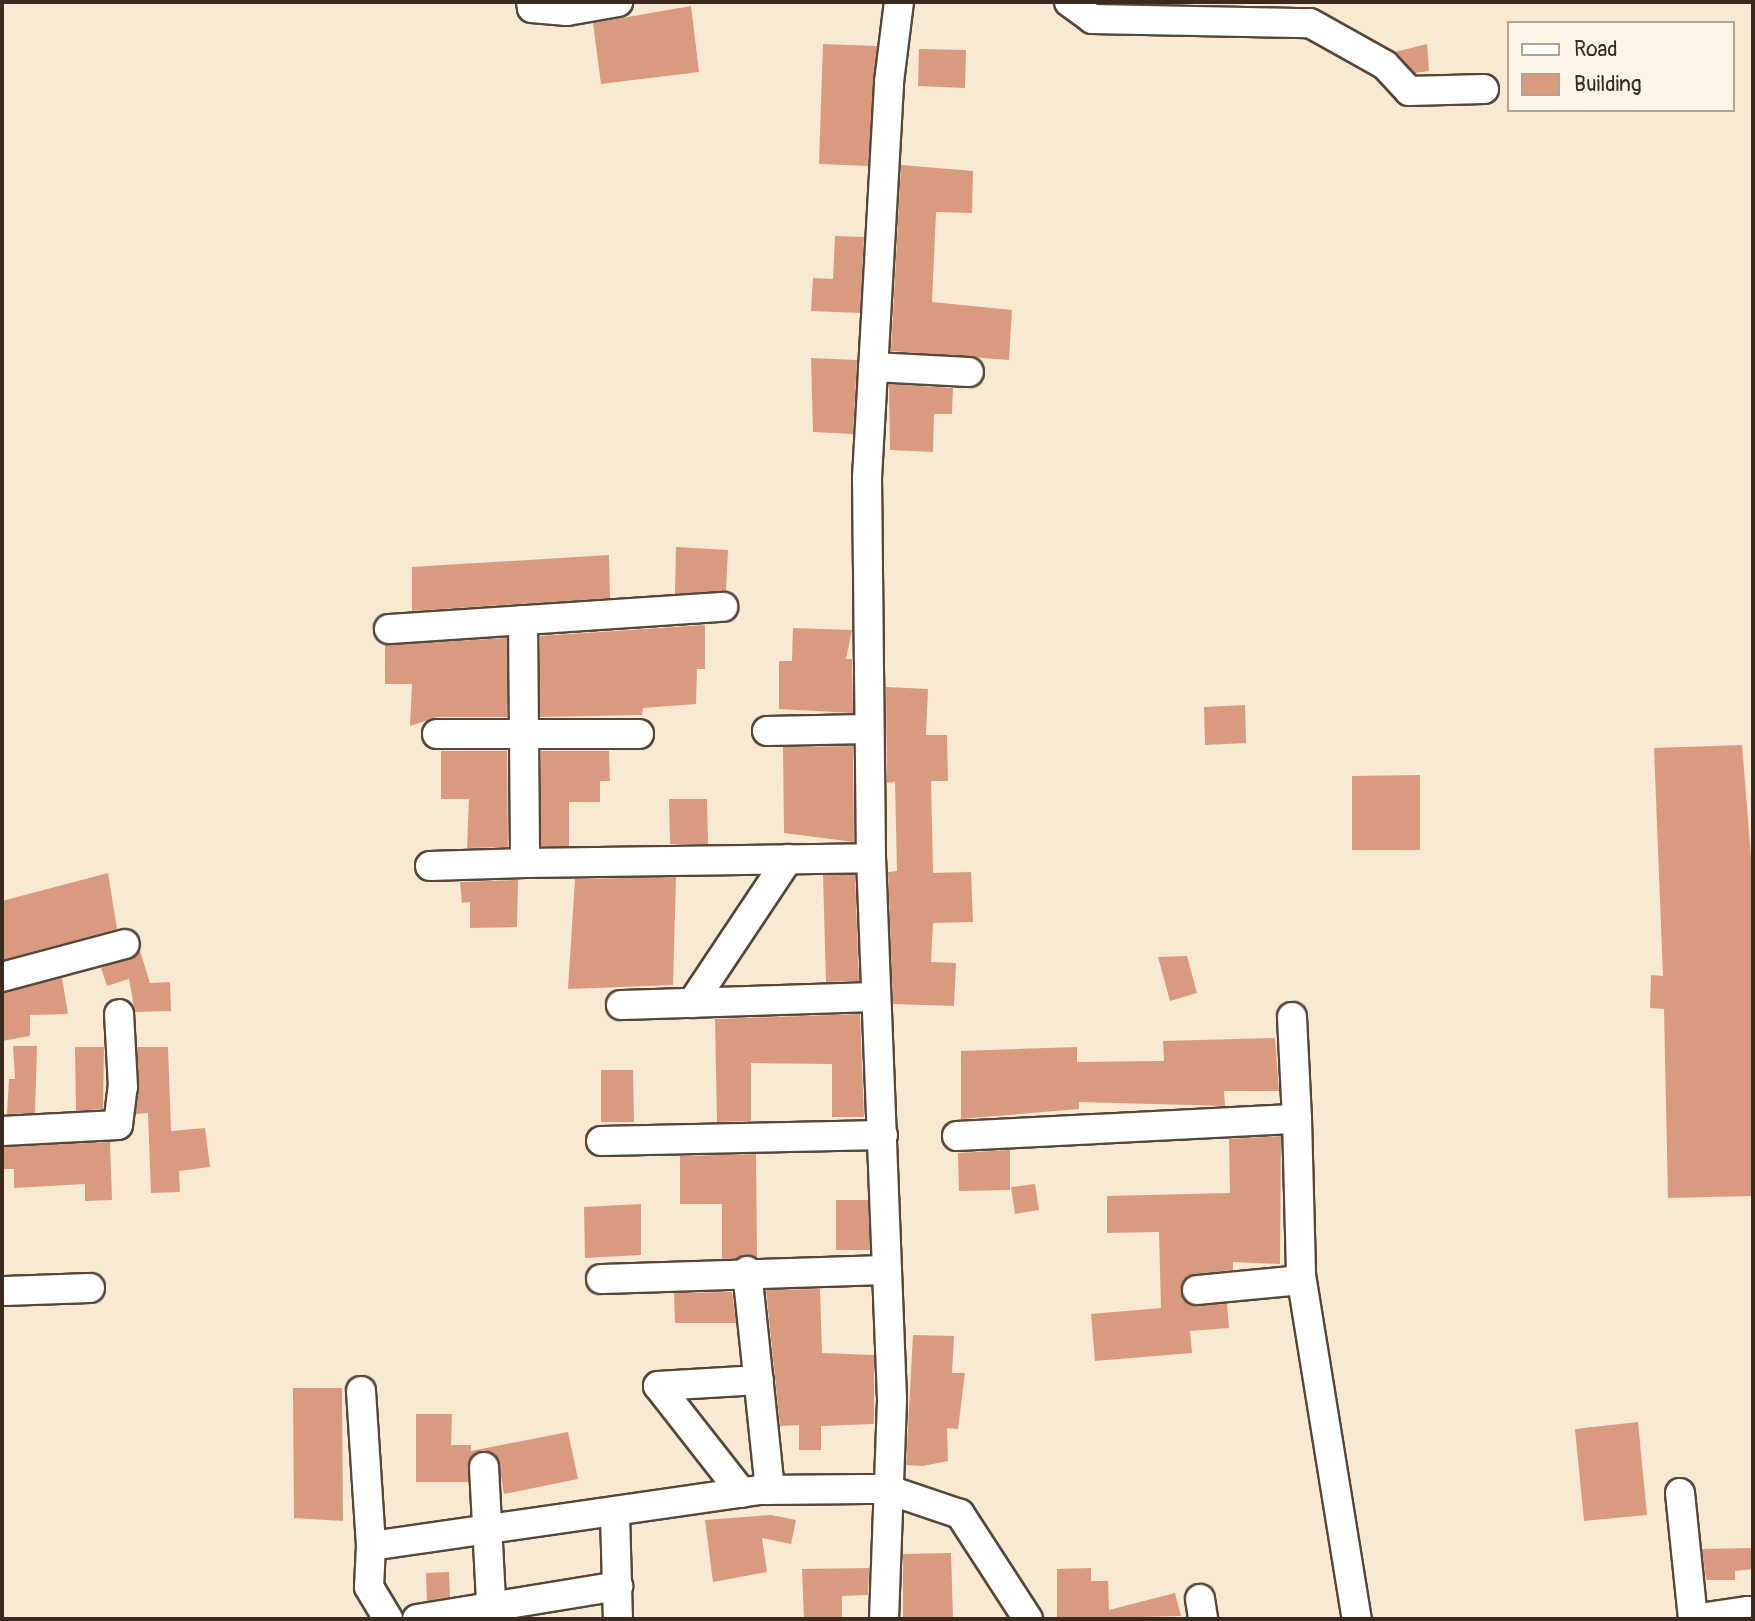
<!DOCTYPE html>
<style>
body{margin:0}
#map{position:relative;width:1755px;height:1621px;overflow:hidden;background:#f8e9d3;font-family:Pangolin,sans-serif}
div>[style]{position:absolute}
.building>*{inset:0;background:#d99a7f}
.roads{filter:drop-shadow(2px 0 #574739) drop-shadow(-2px 0 #574739) drop-shadow(0 2px #574739) drop-shadow(0 -2px #574739)}
.street>*{height:28px;margin:-14px;padding:0 14px;transform-origin:14px;border-radius:14px;background:#fff}
span{translate:-50% -50%;white-space:nowrap;text-align:center;line-height:1.15;-webkit-text-stroke:5px #fcf5e5;paint-order:stroke}
.frame{position:absolute;inset:0;border:4px solid #3b2a1e;pointer-events:none}
.legend{position:absolute;left:1507px;top:21px;width:228px;height:91px;box-sizing:border-box;background:#fcf5e5;border:2px solid #afa495;margin:0;padding:9px 12px;list-style:none;font-size:21px;color:#3b2a1e}
.legend li{display:flex;align-items:center;gap:14px;height:35px}
.legend b{width:35px;border:2px solid #afa495}
</style>
<div id="map">
<div class="building">
<i style="clip-path:polygon(691px 6px,699px 72px,601px 84px,593px 23px)"></i>
<i style="clip-path:polygon(823px 44px,877px 46px,868px 166px,819px 164px)"></i>
<i style="clip-path:polygon(1427px 44px,1429px 71px,1415px 73px,1395px 52px)"></i>
<i style="clip-path:polygon(919px 49px,966px 50px,965px 88px,918px 86px)"></i>
<i style="clip-path:polygon(901px 165px,973px 171px,972px 213px,936px 212px,932px 302px,1012px 310px,1009px 360px,891px 351px)"></i>
<i style="clip-path:polygon(835px 236px,864px 237px,860px 313px,811px 311px,813px 278px,833px 279px)"></i>
<i style="clip-path:polygon(811px 358px,857px 360px,853px 434px,813px 432px)"></i>
<i style="clip-path:polygon(889px 384px,953px 388px,952px 414px,934px 414px,933px 452px,890px 450px)"></i>
<i style="clip-path:polygon(676px 547px,728px 550px,726px 591px,675px 594px)"></i>
<i style="clip-path:polygon(609px 555px,610px 598px,412px 611px,412px 567px)"></i>
<i style="clip-path:polygon(705px 625px,705px 669px,697px 669px,696px 704px,643px 708px,642px 715px,540px 717px,540px 636px)"></i>
<i style="clip-path:polygon(793px 628px,852px 630px,846px 659px,852px 659px,853px 713px,779px 709px,779px 661px,792px 661px)"></i>
<i style="clip-path:polygon(507px 638px,507px 717px,437px 717px,410px 726px,412px 684px,385px 684px,385px 645px)"></i>
<i style="clip-path:polygon(886px 687px,928px 689px,926px 735px,947px 735px,948px 781px,931px 781px,933px 873px,971px 872px,973px 922px,933px 923px,931px 962px,956px 963px,954px 1006px,893px 1004px,888px 872px,897px 871px,895px 782px,887px 783px)"></i>
<i style="clip-path:polygon(1245px 705px,1246px 743px,1205px 745px,1204px 707px)"></i>
<i style="clip-path:polygon(1742px 745px,1753px 881px,1753px 1196px,1668px 1198px,1664px 1009px,1650px 1008px,1651px 975px,1663px 976px,1654px 748px)"></i>
<i style="clip-path:polygon(853px 746px,854px 842px,784px 833px,783px 747px)"></i>
<i style="clip-path:polygon(441px 751px,507px 751px,508px 847px,467px 848px,469px 799px,441px 799px)"></i>
<i style="clip-path:polygon(541px 751px,609px 751px,610px 781px,600px 781px,600px 802px,569px 802px,569px 846px,541px 846px)"></i>
<i style="clip-path:polygon(1420px 775px,1420px 850px,1352px 850px,1352px 776px)"></i>
<i style="clip-path:polygon(669px 799px,707px 799px,708px 844px,670px 844px)"></i>
<i style="clip-path:polygon(108px 873px,117px 929px,2px 960px,2px 901px)"></i>
<i style="clip-path:polygon(823px 875px,855px 875px,859px 981px,826px 982px)"></i>
<i style="clip-path:polygon(676px 877px,673px 985px,568px 989px,575px 879px)"></i>
<i style="clip-path:polygon(518px 880px,517px 927px,470px 928px,470px 902px,462px 903px,460px 882px)"></i>
<i style="clip-path:polygon(140px 951px,150px 983px,170px 982px,171px 1011px,135px 1012px,129px 979px,107px 986px,101px 968px)"></i>
<i style="clip-path:polygon(1187px 956px,1197px 993px,1170px 1001px,1158px 957px)"></i>
<i style="clip-path:polygon(62px 978px,68px 1014px,30px 1015px,30px 1036px,2px 1041px,2px 993px)"></i>
<i style="clip-path:polygon(860px 1014px,864px 1117px,832px 1117px,832px 1064px,751px 1063px,751px 1121px,717px 1122px,715px 1019px)"></i>
<i style="clip-path:polygon(1275px 1038px,1279px 1091px,1224px 1091px,1225px 1106px,1079px 1102px,1079px 1109px,961px 1119px,961px 1051px,1077px 1047px,1077px 1062px,1164px 1061px,1163px 1041px)"></i>
<i style="clip-path:polygon(13px 1046px,37px 1046px,35px 1113px,7px 1114px,9px 1079px,15px 1079px)"></i>
<i style="clip-path:polygon(75px 1047px,104px 1047px,103px 1109px,76px 1111px)"></i>
<i style="clip-path:polygon(137px 1047px,168px 1047px,171px 1131px,205px 1128px,210px 1167px,179px 1171px,180px 1192px,151px 1193px,148px 1113px,136px 1114px)"></i>
<i style="clip-path:polygon(601px 1070px,633px 1070px,634px 1122px,601px 1122px)"></i>
<i style="clip-path:polygon(1281px 1136px,1280px 1264px,1233px 1262px,1233px 1270px,1195px 1274px,1182px 1284px,1191px 1305px,1227px 1304px,1229px 1328px,1190px 1331px,1192px 1353px,1095px 1361px,1091px 1314px,1161px 1308px,1159px 1232px,1107px 1233px,1107px 1196px,1230px 1193px,1229px 1139px)"></i>
<i style="clip-path:polygon(110px 1142px,112px 1200px,85px 1201px,85px 1184px,14px 1188px,14px 1169px,2px 1169px,2px 1147px)"></i>
<i style="clip-path:polygon(1010px 1150px,1010px 1190px,959px 1191px,958px 1153px)"></i>
<i style="clip-path:polygon(756px 1154px,757px 1257px,722px 1259px,722px 1204px,680px 1204px,680px 1156px)"></i>
<i style="clip-path:polygon(1035px 1184px,1039px 1210px,1015px 1214px,1011px 1187px)"></i>
<i style="clip-path:polygon(836px 1200px,868px 1200px,870px 1250px,836px 1250px)"></i>
<i style="clip-path:polygon(641px 1204px,641px 1255px,585px 1258px,584px 1207px)"></i>
<i style="clip-path:polygon(820px 1289px,822px 1353px,874px 1355px,874px 1424px,821px 1426px,821px 1450px,799px 1450px,799px 1425px,780px 1426px,766px 1290px)"></i>
<i style="clip-path:polygon(732px 1292px,736px 1323px,675px 1323px,674px 1293px)"></i>
<i style="clip-path:polygon(913px 1335px,954px 1336px,952px 1373px,965px 1373px,958px 1429px,947px 1428px,948px 1461px,923px 1466px,906px 1465px)"></i>
<i style="clip-path:polygon(293px 1388px,342px 1388px,343px 1521px,294px 1518px)"></i>
<i style="clip-path:polygon(416px 1414px,452px 1414px,451px 1445px,471px 1445px,471px 1451px,568px 1432px,578px 1479px,504px 1494px,498px 1459px,484px 1450px,469px 1460px,468px 1482px,416px 1482px)"></i>
<i style="clip-path:polygon(1638px 1422px,1647px 1515px,1584px 1521px,1575px 1429px)"></i>
<i style="clip-path:polygon(771px 1515px,796px 1520px,791px 1544px,762px 1538px,767px 1572px,713px 1582px,705px 1520px)"></i>
<i style="clip-path:polygon(1753px 1548px,1753px 1569px,1735px 1571px,1735px 1580px,1706px 1580px,1702px 1549px)"></i>
<i style="clip-path:polygon(951px 1553px,953px 1619px,903px 1619px,903px 1554px)"></i>
<i style="clip-path:polygon(869px 1568px,868px 1595px,842px 1596px,842px 1619px,804px 1619px,802px 1569px)"></i>
<i style="clip-path:polygon(1091px 1568px,1091px 1581px,1108px 1581px,1109px 1610px,1175px 1593px,1181px 1616px,1057px 1619px,1057px 1569px)"></i>
<i style="clip-path:polygon(449px 1572px,450px 1597px,427px 1601px,426px 1573px)"></i>
</div>
<div class="roads">
<div class="street">
<i style="left:531px;top:2px;width:6px;rotate:81deg"></i>
<i style="left:532px;top:8px;width:35px;rotate:5deg"></i>
<i style="left:567px;top:11px;width:52px;rotate:-10deg"></i>
<i style="left:1069px;top:2px;width:29px;rotate:36deg"></i>
<i style="left:1092px;top:19px;width:218px;rotate:1.1deg"></i>
<i style="left:1310px;top:23px;width:86px;rotate:29.2deg"></i>
<i style="left:1385px;top:65px;width:35px;rotate:47deg"></i>
<i style="left:1409px;top:91px;width:75px;rotate:-1.5deg"></i>
<i style="left:873px;top:367px;width:96px;rotate:3deg"></i>
<i style="left:523px;top:620px;width:243px;rotate:89.5deg"></i>
<i style="left:525px;top:863px;width:346px;rotate:-0.8deg"></i>
<i style="left:389px;top:629px;width:335px;rotate:-3.8deg"></i>
<i style="left:767px;top:731px;width:101px;rotate:-1.1deg"></i>
<i style="left:437px;top:734px;width:202px"></i>
<i style="left:430px;top:866px;width:95px;rotate:-1.8deg"></i>
<i style="left:2px;top:977px;width:127px;rotate:-15deg"></i>
<i style="left:692px;top:1003px;width:173px;rotate:-56.3deg"></i>
<i style="left:621px;top:1005px;width:255px;rotate:-1.8deg"></i>
<i style="left:1292px;top:1017px;width:102px;rotate:87.2deg"></i>
<i style="left:2px;top:1131px;width:116px;rotate:-3deg"></i>
<i style="left:118px;top:1125px;width:38px;rotate:-83deg"></i>
<i style="left:123px;top:1087px;width:73px;rotate:-93.1deg"></i>
<i style="left:957px;top:1136px;width:340px;rotate:-2.9deg"></i>
<i style="left:1297px;top:1119px;width:156px;rotate:88.5deg"></i>
<i style="left:1301px;top:1275px;width:349px;rotate:80.8deg"></i>
<i style="left:601px;top:1141px;width:282px;rotate:-1.2deg"></i>
<i style="left:747px;top:1271px;width:220px;rotate:84deg"></i>
<i style="left:601px;top:1279px;width:286px;rotate:-1.8deg"></i>
<i style="left:1197px;top:1290px;width:104px;rotate:-5.5deg"></i>
<i style="left:2px;top:1291px;width:88px;rotate:-2deg"></i>
<i style="left:361px;top:1391px;width:155px;rotate:86.3deg"></i>
<i style="left:371px;top:1546px;width:395px;rotate:-8.2deg"></i>
<i style="left:762px;top:1490px;width:124px;rotate:-0.5deg"></i>
<i style="left:886px;top:1489px;width:78px;rotate:18.7deg"></i>
<i style="left:960px;top:1514px;width:125px;rotate:57.1deg"></i>
<i style="left:484px;top:1467px;width:152px;rotate:87deg"></i>
<i style="left:742px;top:1493px;width:136px;rotate:-128.1deg"></i>
<i style="left:658px;top:1386px;width:101px;rotate:-3.4deg"></i>
<i style="left:1680px;top:1493px;width:127px;rotate:84.1deg"></i>
<i style="left:615px;top:1514px;width:105px;rotate:88.4deg"></i>
<i style="left:371px;top:1546px;width:41px;rotate:92.8deg"></i>
<i style="left:369px;top:1587px;width:37px;rotate:59deg"></i>
<i style="left:1200px;top:1599px;width:20px;rotate:81deg"></i>
<i style="left:417px;top:1619px;width:204px;rotate:-9.3deg"></i>
<i style="left:884px;top:1619px;width:220px;rotate:-87.9deg"></i>
<i style="left:892px;top:1399px;width:541px;rotate:-92.22deg"></i>
<i style="left:871px;top:858px;width:380px;rotate:-90.6deg"></i>
<i style="left:867px;top:478px;width:397px;rotate:-86.8deg"></i>
<i style="left:889px;top:82px;width:81px;rotate:-82.9deg"></i>
<i style="left:1693px;top:1619px;width:56px;rotate:-8.3deg"></i>
<i style="left:1748px;top:1611px;width:9px;rotate:54deg"></i>
</div>
</div>
<div class="frame"></div>
<ul class="legend">
<li><b style="height:9px;background:#fff"></b>Road</li>
<li><b style="height:19px;background:#d99a7f"></b>Building</li>
</ul>
</div>
